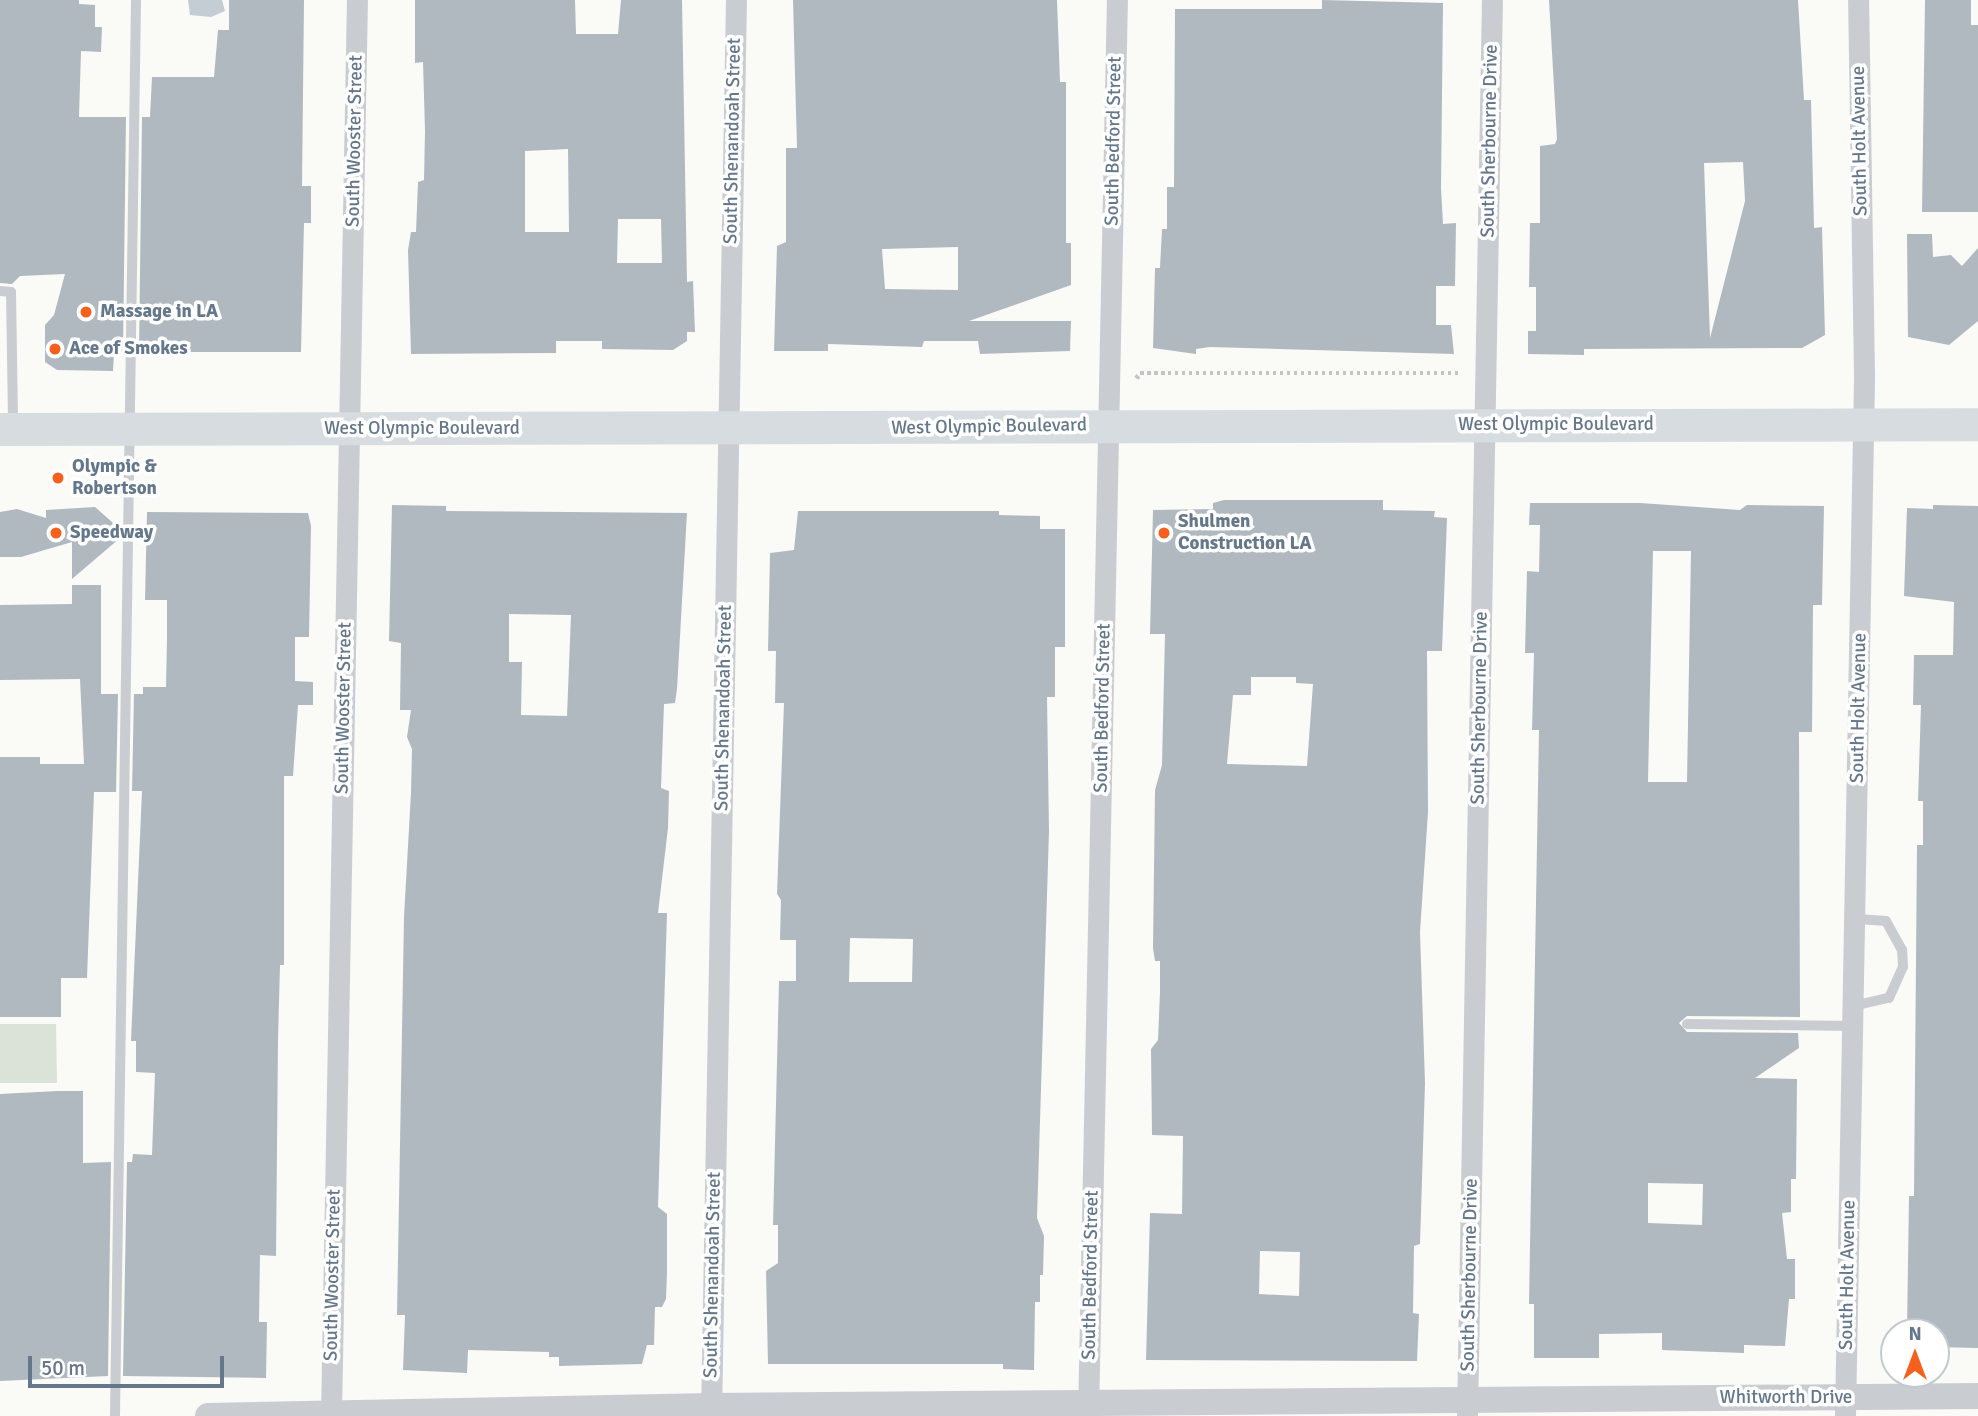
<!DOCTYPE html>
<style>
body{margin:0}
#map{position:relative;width:1978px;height:1416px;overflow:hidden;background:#fafaf7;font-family:Signika,sans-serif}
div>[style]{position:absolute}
.green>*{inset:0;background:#dbe2d8}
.water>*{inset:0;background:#c3cdd3}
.building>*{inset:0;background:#b0b9c0}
.path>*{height:4.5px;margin-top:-2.25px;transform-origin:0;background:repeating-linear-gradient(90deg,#c2c4c7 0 3.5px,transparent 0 7px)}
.service>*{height:10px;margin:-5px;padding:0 5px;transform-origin:5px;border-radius:5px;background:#c9cdd1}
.minor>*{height:21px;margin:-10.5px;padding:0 10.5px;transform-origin:10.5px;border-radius:10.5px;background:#c9cdd1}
.tertiary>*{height:26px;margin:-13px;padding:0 13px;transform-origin:13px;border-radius:13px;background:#c9cdd1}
.primary>*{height:33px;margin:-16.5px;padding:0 16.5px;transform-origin:16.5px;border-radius:16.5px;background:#d6dce0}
.dots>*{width:19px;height:19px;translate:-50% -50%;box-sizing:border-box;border:4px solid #fff;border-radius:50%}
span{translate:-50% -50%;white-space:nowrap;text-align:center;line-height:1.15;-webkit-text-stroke:7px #fff;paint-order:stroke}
.street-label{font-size:19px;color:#65778b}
.poi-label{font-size:19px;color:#65778b;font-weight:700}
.left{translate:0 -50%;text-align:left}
.north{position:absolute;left:1880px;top:1318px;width:70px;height:70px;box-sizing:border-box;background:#fff;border:2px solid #c1c9d1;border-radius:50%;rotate:0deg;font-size:19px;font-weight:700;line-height:28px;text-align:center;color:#65778b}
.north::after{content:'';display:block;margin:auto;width:24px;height:32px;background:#f5611c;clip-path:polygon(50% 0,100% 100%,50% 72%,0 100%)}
.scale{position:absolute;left:28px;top:1356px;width:196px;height:32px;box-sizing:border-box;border:4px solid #65778b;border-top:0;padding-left:9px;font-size:21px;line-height:24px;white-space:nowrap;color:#65778b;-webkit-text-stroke:5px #fff;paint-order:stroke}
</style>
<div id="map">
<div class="green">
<i style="clip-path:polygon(0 1024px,56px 1024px,57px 1083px,0 1083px)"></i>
</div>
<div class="water">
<i style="clip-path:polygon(188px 0,222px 0,225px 11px,211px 17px,190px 15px)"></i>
</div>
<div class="building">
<i style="clip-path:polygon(0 0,79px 0,79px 4px,95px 5px,95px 27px,102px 27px,101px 52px,81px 51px,79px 117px,126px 117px,123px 352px,114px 352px,113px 371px,57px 370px,45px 362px,45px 325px,54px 315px,65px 274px,20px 276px,12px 284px,0 283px)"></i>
<i style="clip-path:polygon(229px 0,304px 0,302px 186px,311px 186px,311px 223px,304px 223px,301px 352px,139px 352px,142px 117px,150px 117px,152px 77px,214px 77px,218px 30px,229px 30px)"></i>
<i style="clip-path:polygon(evenodd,415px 0,575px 0,576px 34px,618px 34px,621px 0,682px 0,687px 282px,693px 281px,695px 332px,687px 332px,687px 341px,673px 350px,602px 349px,602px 341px,556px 341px,556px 353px,411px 354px,408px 250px,411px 232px,416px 232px,418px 182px,424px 180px,425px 131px,423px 62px,415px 63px,415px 0,568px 149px,569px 232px,525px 232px,525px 151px,568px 149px,415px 0,618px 219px,661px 219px,662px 263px,617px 263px,618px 219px)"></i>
<i style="clip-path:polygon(evenodd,793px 0,1057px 0,1060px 82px,1066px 82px,1066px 243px,1071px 243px,1071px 285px,969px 321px,1071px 321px,1070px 351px,980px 354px,978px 341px,924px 341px,922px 347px,828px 344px,828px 351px,774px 351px,777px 246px,786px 242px,786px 148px,797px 148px,793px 0,958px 247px,958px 290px,885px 289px,882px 249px,958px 247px)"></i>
<i style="clip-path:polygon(1322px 0,1443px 3px,1441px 188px,1443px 224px,1456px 223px,1455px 286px,1436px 286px,1436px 325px,1451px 325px,1454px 354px,1210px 347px,1196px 349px,1196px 354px,1153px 348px,1155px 268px,1160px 268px,1162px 229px,1167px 229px,1167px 187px,1174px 187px,1175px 9px,1322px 9px)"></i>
<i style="clip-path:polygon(evenodd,1549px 0,1798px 0,1804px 100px,1811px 100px,1814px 228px,1822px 227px,1825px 335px,1802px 348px,1584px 349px,1584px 355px,1528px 354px,1528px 331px,1536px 331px,1536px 287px,1529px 287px,1530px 223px,1540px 223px,1540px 146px,1555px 144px,1557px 139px,1549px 0,1743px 162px,1745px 201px,1710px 338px,1704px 163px,1743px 162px)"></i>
<i style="clip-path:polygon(1925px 0,1971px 0,1971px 25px,1978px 25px,1978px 212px,1922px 212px)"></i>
<i style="clip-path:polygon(1907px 234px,1932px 234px,1933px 257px,1951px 255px,1962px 266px,1978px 248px,1978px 321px,1949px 345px,1908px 337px)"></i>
<i style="clip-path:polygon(evenodd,1224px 500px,1383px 500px,1383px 510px,1435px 511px,1434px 517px,1447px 518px,1442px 651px,1427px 651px,1428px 812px,1420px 932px,1425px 1083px,1420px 1244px,1414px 1246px,1413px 1313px,1419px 1314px,1417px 1361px,1146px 1360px,1150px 1213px,1182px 1214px,1183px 1136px,1152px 1135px,1151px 1049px,1158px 1040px,1160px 992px,1160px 961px,1155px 961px,1153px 948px,1155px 790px,1162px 765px,1165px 634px,1150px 634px,1153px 510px,1213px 509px,1213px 503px,1224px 500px,1251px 677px,1296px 677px,1296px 683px,1313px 684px,1307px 766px,1227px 764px,1233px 695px,1251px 695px,1251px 677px,1224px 500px,1260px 1251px,1300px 1252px,1299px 1296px,1259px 1294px,1260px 1251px)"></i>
<i style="clip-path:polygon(evenodd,1530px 503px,1640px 503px,1740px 510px,1747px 505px,1824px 506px,1822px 605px,1813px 605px,1812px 732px,1799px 732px,1800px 1017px,1687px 1016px,1679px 1023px,1687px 1032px,1798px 1033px,1799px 1048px,1755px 1078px,1797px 1079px,1796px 1179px,1791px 1179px,1791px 1212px,1782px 1213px,1787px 1259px,1795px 1259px,1795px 1299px,1789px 1299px,1785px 1346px,1744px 1345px,1744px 1353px,1662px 1350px,1662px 1333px,1599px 1334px,1599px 1358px,1534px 1358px,1534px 1304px,1529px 1304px,1539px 730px,1532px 730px,1534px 653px,1525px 653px,1527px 571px,1539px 572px,1540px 525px,1529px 525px,1530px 503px,1653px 551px,1691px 551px,1687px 782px,1648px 782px,1653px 551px,1530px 503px,1648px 1183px,1703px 1184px,1702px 1225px,1648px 1223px,1648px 1183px)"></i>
<i style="clip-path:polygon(evenodd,392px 505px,446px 506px,446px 511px,687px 513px,677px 689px,675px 703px,664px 704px,661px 788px,669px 791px,668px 828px,658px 913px,667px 913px,658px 1207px,667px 1214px,667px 1272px,666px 1299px,662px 1307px,655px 1307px,654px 1345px,647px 1345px,642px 1364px,559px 1366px,559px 1357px,549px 1357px,549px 1352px,468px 1350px,467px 1373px,403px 1370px,405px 1315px,397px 1315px,404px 917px,411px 793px,412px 749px,407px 737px,411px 710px,400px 710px,401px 643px,389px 641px,392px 505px,509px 614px,571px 615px,567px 716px,521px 715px,522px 662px,509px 662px,509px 614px)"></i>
<i style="clip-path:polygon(1933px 505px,1978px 506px,1978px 1348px,1936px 1347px,1936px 1332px,1907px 1332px,1909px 1196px,1914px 1196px,1917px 845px,1923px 845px,1923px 801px,1918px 801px,1921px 705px,1913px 705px,1914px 655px,1953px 655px,1954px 602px,1904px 596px,1907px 508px,1933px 509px)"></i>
<i style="clip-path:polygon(95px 507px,120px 529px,120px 538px,72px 579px,72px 542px,21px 557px,0 557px,0 512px,17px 509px,46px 518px,46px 510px)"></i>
<i style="clip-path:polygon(evenodd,798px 511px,999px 511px,999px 515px,1040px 516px,1040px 529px,1065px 529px,1065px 647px,1055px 647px,1055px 697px,1047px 697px,1049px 831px,1037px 1218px,1044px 1236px,1043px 1275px,1040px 1275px,1040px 1302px,1035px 1302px,1034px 1370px,1003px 1369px,1003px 1364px,768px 1364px,766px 1271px,778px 1263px,778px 1225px,773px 1225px,779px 981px,796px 981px,796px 940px,780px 940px,781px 900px,777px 894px,784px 703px,775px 703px,776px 651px,768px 651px,770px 553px,794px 550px,798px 511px,850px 938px,913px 939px,912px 982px,849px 982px,850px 938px)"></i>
<i style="clip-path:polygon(147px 512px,308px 513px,311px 526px,309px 637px,295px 637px,295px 681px,313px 682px,313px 705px,298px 705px,293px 776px,284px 776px,284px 965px,280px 965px,278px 1039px,276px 1256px,260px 1255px,259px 1322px,267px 1322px,266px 1378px,123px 1376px,127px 1162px,132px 1162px,133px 1154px,152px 1155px,155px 1073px,136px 1072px,136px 1041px,131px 1041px,142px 791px,132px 791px,134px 694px,143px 694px,143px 687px,166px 687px,167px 638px,167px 600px,145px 600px)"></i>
<i style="clip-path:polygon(72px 585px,101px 585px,101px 694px,118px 694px,116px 792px,94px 792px,87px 978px,61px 978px,61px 1017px,0 1017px,0 757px,40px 757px,40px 764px,84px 764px,80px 679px,0 680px,0 605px,72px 604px)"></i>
<i style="clip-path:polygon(58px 1091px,83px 1091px,83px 1163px,111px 1162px,108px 1376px,0 1381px,0 1094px)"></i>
</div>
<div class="path">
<i style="left:1136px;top:378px;width:6px;rotate:-51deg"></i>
<i style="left:1140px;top:373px;width:318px"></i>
</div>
<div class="service">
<i style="left:0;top:291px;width:11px;rotate:5deg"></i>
<i style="left:11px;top:292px;width:133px;rotate:89.1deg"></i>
<i style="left:1853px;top:1006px;width:37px;rotate:-13deg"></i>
<i style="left:1889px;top:998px;width:34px;rotate:-66deg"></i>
<i style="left:1903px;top:967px;width:17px;rotate:-93deg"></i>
<i style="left:1902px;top:950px;width:33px;rotate:-119deg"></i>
<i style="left:1886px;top:921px;width:31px;rotate:-176deg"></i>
<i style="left:1687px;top:1024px;width:166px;rotate:0.7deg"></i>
<i style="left:115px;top:1416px;width:1416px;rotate:-89.15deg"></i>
</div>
<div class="minor">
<i style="left:331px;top:1416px;width:1416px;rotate:-88.95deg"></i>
<i style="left:711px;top:1416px;width:1416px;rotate:-88.99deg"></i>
<i style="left:1088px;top:1416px;width:1416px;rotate:-88.83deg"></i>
<i style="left:1467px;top:1416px;width:1416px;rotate:-88.99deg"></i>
<i style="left:1845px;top:1416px;width:1041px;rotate:-88.95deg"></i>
<i style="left:1864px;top:375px;width:375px;rotate:-90.9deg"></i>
</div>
<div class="tertiary">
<i style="left:208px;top:1416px;width:504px;rotate:-1.14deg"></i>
<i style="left:712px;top:1406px;width:1266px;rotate:-0.45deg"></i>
</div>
<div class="primary">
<i style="left:0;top:429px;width:1978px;rotate:-0.14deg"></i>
</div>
<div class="dots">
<i style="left:86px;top:312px;background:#f5611c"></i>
<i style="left:55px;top:349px;background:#f5611c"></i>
<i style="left:58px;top:478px;background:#f5611c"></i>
<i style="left:56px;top:533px;background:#f5611c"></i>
<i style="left:1164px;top:533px;background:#f5611c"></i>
</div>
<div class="street-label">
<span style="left:355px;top:141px;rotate:-89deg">South Wooster Street</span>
<span style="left:733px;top:141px;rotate:-89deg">South Shenandoah Street</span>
<span style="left:1114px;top:141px;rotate:-89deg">South Bedford Street</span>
<span style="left:1490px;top:141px;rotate:-89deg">South Sherbourne Drive</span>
<span style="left:1860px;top:141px;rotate:-91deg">South Holt Avenue</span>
<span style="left:1556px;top:425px">West Olympic Boulevard</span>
<span style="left:989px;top:427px;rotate:-1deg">West Olympic Boulevard</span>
<span style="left:422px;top:429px">West Olympic Boulevard</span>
<span style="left:344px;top:708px;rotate:-89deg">South Wooster Street</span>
<span style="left:724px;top:708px;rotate:-89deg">South Shenandoah Street</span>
<span style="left:1103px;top:708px;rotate:-89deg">South Bedford Street</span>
<span style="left:1480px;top:708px;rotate:-89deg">South Sherbourne Drive</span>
<span style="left:1859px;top:708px;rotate:-89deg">South Holt Avenue</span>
<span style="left:333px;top:1275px;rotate:-89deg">South Wooster Street</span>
<span style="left:713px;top:1275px;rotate:-89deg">South Shenandoah Street</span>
<span style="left:1091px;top:1275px;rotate:-89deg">South Bedford Street</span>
<span style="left:1470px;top:1275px;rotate:-89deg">South Sherbourne Drive</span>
<span style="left:1848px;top:1275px;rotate:-89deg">South Holt Avenue</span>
<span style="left:1786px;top:1398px">Whitworth Drive</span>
</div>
<div class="poi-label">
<span class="left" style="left:100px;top:312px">Massage in LA</span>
<span class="left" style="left:69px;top:349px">Ace of Smokes</span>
<span class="left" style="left:72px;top:478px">Olympic &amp;<br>Robertson</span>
<span class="left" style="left:1178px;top:533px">Shulmen<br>Construction LA</span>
<span class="left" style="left:70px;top:533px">Speedway</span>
</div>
<div class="north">N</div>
<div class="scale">50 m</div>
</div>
